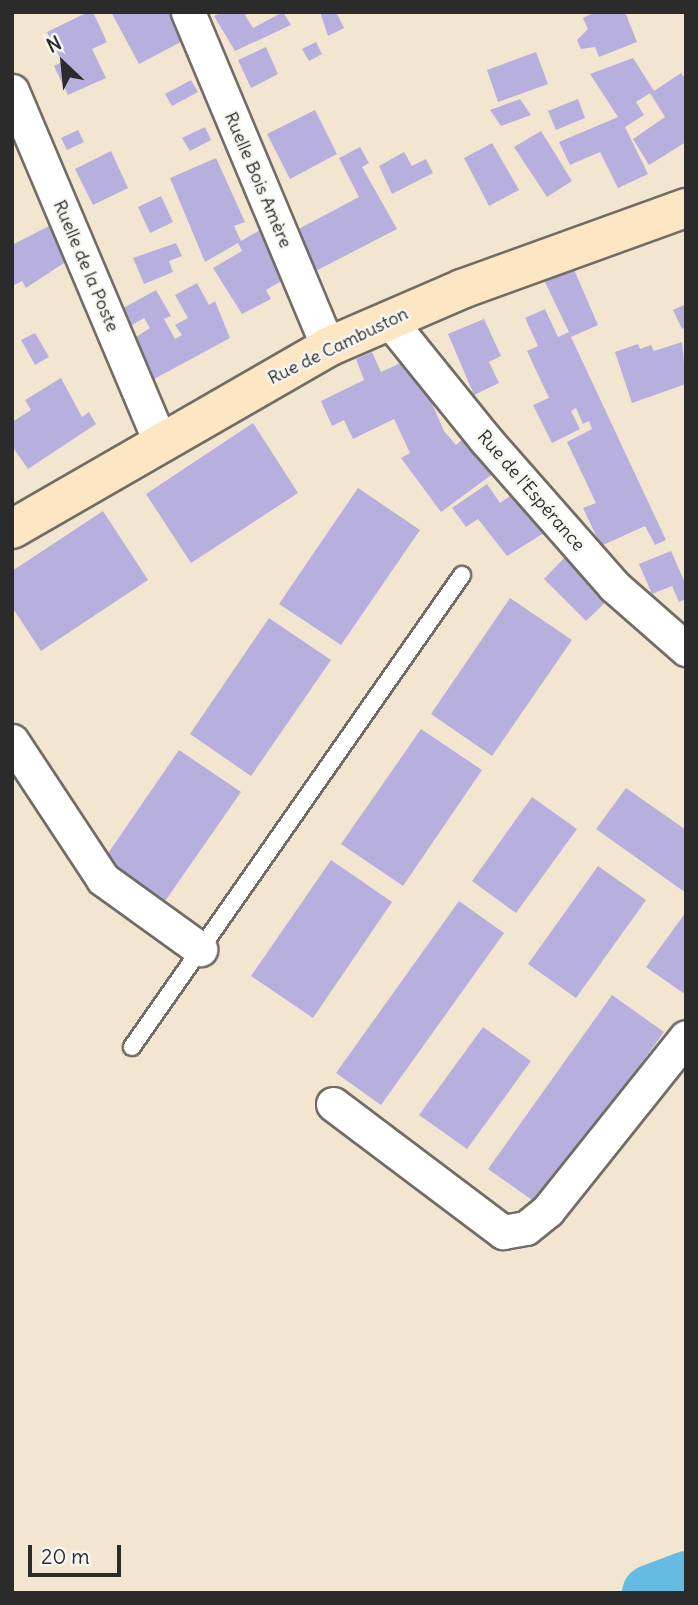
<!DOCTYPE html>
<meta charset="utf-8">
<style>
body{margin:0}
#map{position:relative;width:698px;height:1605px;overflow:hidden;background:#f2e6d0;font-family:Delius,sans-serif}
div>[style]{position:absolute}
.river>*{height:56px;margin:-28px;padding:0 28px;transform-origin:28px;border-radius:28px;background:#65bce2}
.building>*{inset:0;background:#b7b0df}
.roads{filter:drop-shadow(2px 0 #716c65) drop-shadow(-2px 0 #716c65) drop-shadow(0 2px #716c65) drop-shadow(0 -2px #716c65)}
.lane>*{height:16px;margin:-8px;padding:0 8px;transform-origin:8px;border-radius:8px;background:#fff}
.street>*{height:33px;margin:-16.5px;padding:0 16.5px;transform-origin:16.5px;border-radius:16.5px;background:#fff}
.secondary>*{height:38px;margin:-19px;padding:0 19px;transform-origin:19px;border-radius:19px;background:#fce6c4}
span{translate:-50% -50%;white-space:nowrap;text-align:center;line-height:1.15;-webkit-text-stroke:5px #f6f6f2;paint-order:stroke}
.street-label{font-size:18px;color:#2b2b2b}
.frame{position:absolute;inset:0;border:14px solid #2b2b2b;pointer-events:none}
.north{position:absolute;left:28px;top:28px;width:70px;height:70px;-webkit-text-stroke:5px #f6f6f2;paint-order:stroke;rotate:334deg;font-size:19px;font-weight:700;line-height:28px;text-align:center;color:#2b2b2b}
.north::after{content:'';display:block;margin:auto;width:24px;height:32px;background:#2b2b2b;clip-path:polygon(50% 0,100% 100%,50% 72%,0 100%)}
.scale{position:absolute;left:28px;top:1545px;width:93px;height:32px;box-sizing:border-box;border:4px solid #2b2b2b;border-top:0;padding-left:9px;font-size:21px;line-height:24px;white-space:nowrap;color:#2b2b2b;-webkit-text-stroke:5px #f6f6f2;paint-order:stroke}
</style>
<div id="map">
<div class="river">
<i style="left:650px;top:1593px;width:39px;rotate:-21deg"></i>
</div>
<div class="building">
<i style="clip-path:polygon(88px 12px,93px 12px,107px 42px,92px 49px,106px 78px,68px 95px,54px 66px,62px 62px,47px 32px)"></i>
<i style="clip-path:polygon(111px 12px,182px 12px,194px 35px,139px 64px)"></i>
<i style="clip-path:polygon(222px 12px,249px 12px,245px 15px,253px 28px,283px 12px,291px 25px,235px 51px,214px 16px)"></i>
<i style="clip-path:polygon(320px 12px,336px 12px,344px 28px,328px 36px)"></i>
<i style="clip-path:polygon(595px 12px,625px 12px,637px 42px,599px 57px,595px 47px,581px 49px,577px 40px,588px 29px,583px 18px)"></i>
<i style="clip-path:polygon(316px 42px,322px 54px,309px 61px,302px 49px)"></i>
<i style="clip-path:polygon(266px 47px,278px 74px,251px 88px,238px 60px)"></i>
<i style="clip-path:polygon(536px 52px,548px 84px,498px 102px,487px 70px)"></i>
<i style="clip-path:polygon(633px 58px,654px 91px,681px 73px,686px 80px,686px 142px,649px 165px,633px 139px,665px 117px,650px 93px,636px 102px,644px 115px,625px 127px,648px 174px,618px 188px,600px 152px,570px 165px,559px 142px,618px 117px,590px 74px)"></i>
<i style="clip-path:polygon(191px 80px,198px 92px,172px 106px,165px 94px)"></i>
<i style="clip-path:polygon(520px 99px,531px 115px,501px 126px,490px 110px)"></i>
<i style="clip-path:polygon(578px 99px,585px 118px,556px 130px,548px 111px)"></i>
<i style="clip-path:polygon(315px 110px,337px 154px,290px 179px,267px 134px)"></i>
<i style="clip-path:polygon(205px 127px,211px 140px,190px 151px,182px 138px)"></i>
<i style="clip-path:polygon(78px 130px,84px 142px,67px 150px,61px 138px)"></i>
<i style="clip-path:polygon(541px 131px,572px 181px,547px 197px,514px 147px)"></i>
<i style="clip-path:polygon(492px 143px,519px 190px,489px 206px,464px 158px)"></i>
<i style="clip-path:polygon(360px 147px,369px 163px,362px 167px,397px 229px,306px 276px,289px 234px,359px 197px,339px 158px)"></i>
<i style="clip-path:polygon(111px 151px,128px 188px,93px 205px,75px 169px)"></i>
<i style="clip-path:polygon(404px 152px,412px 166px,426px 159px,433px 173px,392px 194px,379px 166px)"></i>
<i style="clip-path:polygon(216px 158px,245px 222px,234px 226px,241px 241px,270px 224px,292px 275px,266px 290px,271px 299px,242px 314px,213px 268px,242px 251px,238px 243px,205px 262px,170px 178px)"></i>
<i style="clip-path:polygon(161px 196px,173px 222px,150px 233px,138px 207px)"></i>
<i style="clip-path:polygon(59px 221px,73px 257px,26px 288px,22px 281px,12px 286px,12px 245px)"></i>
<i style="clip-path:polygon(176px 243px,182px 256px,169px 261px,173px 272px,144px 284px,133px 258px)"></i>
<i style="clip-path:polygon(572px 265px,598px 325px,571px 337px,666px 540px,655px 545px,645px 526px,601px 546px,583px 508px,596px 503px,567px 442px,592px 429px,589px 421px,583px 424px,576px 408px,571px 411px,580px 429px,552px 443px,533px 405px,549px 398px,527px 351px,538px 346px,525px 318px,545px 309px,558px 337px,569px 332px,543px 278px)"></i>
<i style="clip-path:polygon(197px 283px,209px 305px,215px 301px,230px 338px,143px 385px,133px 339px,150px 328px,144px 318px,117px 334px,109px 316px,156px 290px,171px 316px,164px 319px,175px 339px,182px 335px,175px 325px,188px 318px,175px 295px)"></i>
<i style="clip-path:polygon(686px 304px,686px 327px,682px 329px,673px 310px)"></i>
<i style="clip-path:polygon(484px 319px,501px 356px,489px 362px,499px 383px,474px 395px,448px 334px)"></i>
<i style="clip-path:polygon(35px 333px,49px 357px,35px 365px,21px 340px)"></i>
<i style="clip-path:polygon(682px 342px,686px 384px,632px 403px,615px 352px,638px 344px,640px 349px,651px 345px,654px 351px)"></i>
<i style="clip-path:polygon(372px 352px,381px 372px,405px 361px,416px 383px,422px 381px,444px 431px,456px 445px,463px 439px,485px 464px,494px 457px,502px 467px,441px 512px,401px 458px,410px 453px,394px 419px,353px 439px,344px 420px,332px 426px,321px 401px,364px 380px,356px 359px)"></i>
<i style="clip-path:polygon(61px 378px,82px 417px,89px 412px,96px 424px,28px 469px,12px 446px,12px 422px,31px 410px,25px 400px)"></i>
<i style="clip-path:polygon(253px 423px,298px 493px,191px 563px,146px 494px)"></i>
<i style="clip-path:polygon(487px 484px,500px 503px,517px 491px,547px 531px,507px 556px,478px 519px,466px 527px,452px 508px)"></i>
<i style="clip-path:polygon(358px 488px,420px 530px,341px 645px,279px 604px)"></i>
<i style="clip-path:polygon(103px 511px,148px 580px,41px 651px,12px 607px,12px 571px)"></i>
<i style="clip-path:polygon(671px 551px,686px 585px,686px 599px,679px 602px,672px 586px,652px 594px,639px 564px)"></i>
<i style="clip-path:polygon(568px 554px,611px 597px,586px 621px,544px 579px)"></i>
<i style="clip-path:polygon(510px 598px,572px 640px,492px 756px,431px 714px)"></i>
<i style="clip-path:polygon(269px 618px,331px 660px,251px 776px,190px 734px)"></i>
<i style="clip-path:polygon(421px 729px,482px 770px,403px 886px,341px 844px)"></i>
<i style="clip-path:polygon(179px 750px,241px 792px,161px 907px,100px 865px)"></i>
<i style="clip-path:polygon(626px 788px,686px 830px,686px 893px,596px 829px)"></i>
<i style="clip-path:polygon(532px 797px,577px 829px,516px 913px,472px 881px)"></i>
<i style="clip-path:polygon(331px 860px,392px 902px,313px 1018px,251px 976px)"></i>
<i style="clip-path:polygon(598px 866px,646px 900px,576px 998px,528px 964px)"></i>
<i style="clip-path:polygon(459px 901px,504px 933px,381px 1105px,336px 1073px)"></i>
<i style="clip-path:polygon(686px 912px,686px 995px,646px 967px)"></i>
<i style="clip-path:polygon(612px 995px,664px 1032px,539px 1205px,488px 1169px)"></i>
<i style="clip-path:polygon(483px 1027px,531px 1061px,467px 1149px,419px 1115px)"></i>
</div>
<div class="roads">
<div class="lane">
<i style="left:132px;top:1047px;width:576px;rotate:-55.04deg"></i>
</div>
<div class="street">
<i style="left:188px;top:12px;width:363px;rotate:67.3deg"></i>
<i style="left:12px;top:91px;width:380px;rotate:67.1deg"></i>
<i style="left:389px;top:320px;width:153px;rotate:51.1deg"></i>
<i style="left:485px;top:439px;width:196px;rotate:48.7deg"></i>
<i style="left:614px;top:586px;width:96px;rotate:41.2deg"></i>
<i style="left:12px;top:741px;width:165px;rotate:56.6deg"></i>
<i style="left:103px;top:879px;width:120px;rotate:35.8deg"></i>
<i style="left:333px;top:1104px;width:213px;rotate:37deg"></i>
<i style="left:503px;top:1232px;width:23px;rotate:-10deg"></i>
<i style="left:526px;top:1228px;width:28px;rotate:-39deg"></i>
<i style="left:548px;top:1210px;width:221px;rotate:-51.4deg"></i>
</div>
<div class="secondary">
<i style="left:12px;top:529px;width:365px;rotate:-29.9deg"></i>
<i style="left:328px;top:347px;width:146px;rotate:-23.4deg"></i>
<i style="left:462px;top:289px;width:238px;rotate:-19.9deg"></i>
</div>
</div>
<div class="street-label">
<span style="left:258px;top:180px;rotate:67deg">Ruelle Bois Amère</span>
<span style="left:86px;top:266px;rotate:67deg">Ruelle de la Poste</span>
<span style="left:338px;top:346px;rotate:-26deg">Rue de Cambuston</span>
<span style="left:531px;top:491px;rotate:49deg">Rue de l'Espérance</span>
</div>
<div class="frame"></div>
<div class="north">N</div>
<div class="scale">20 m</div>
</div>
